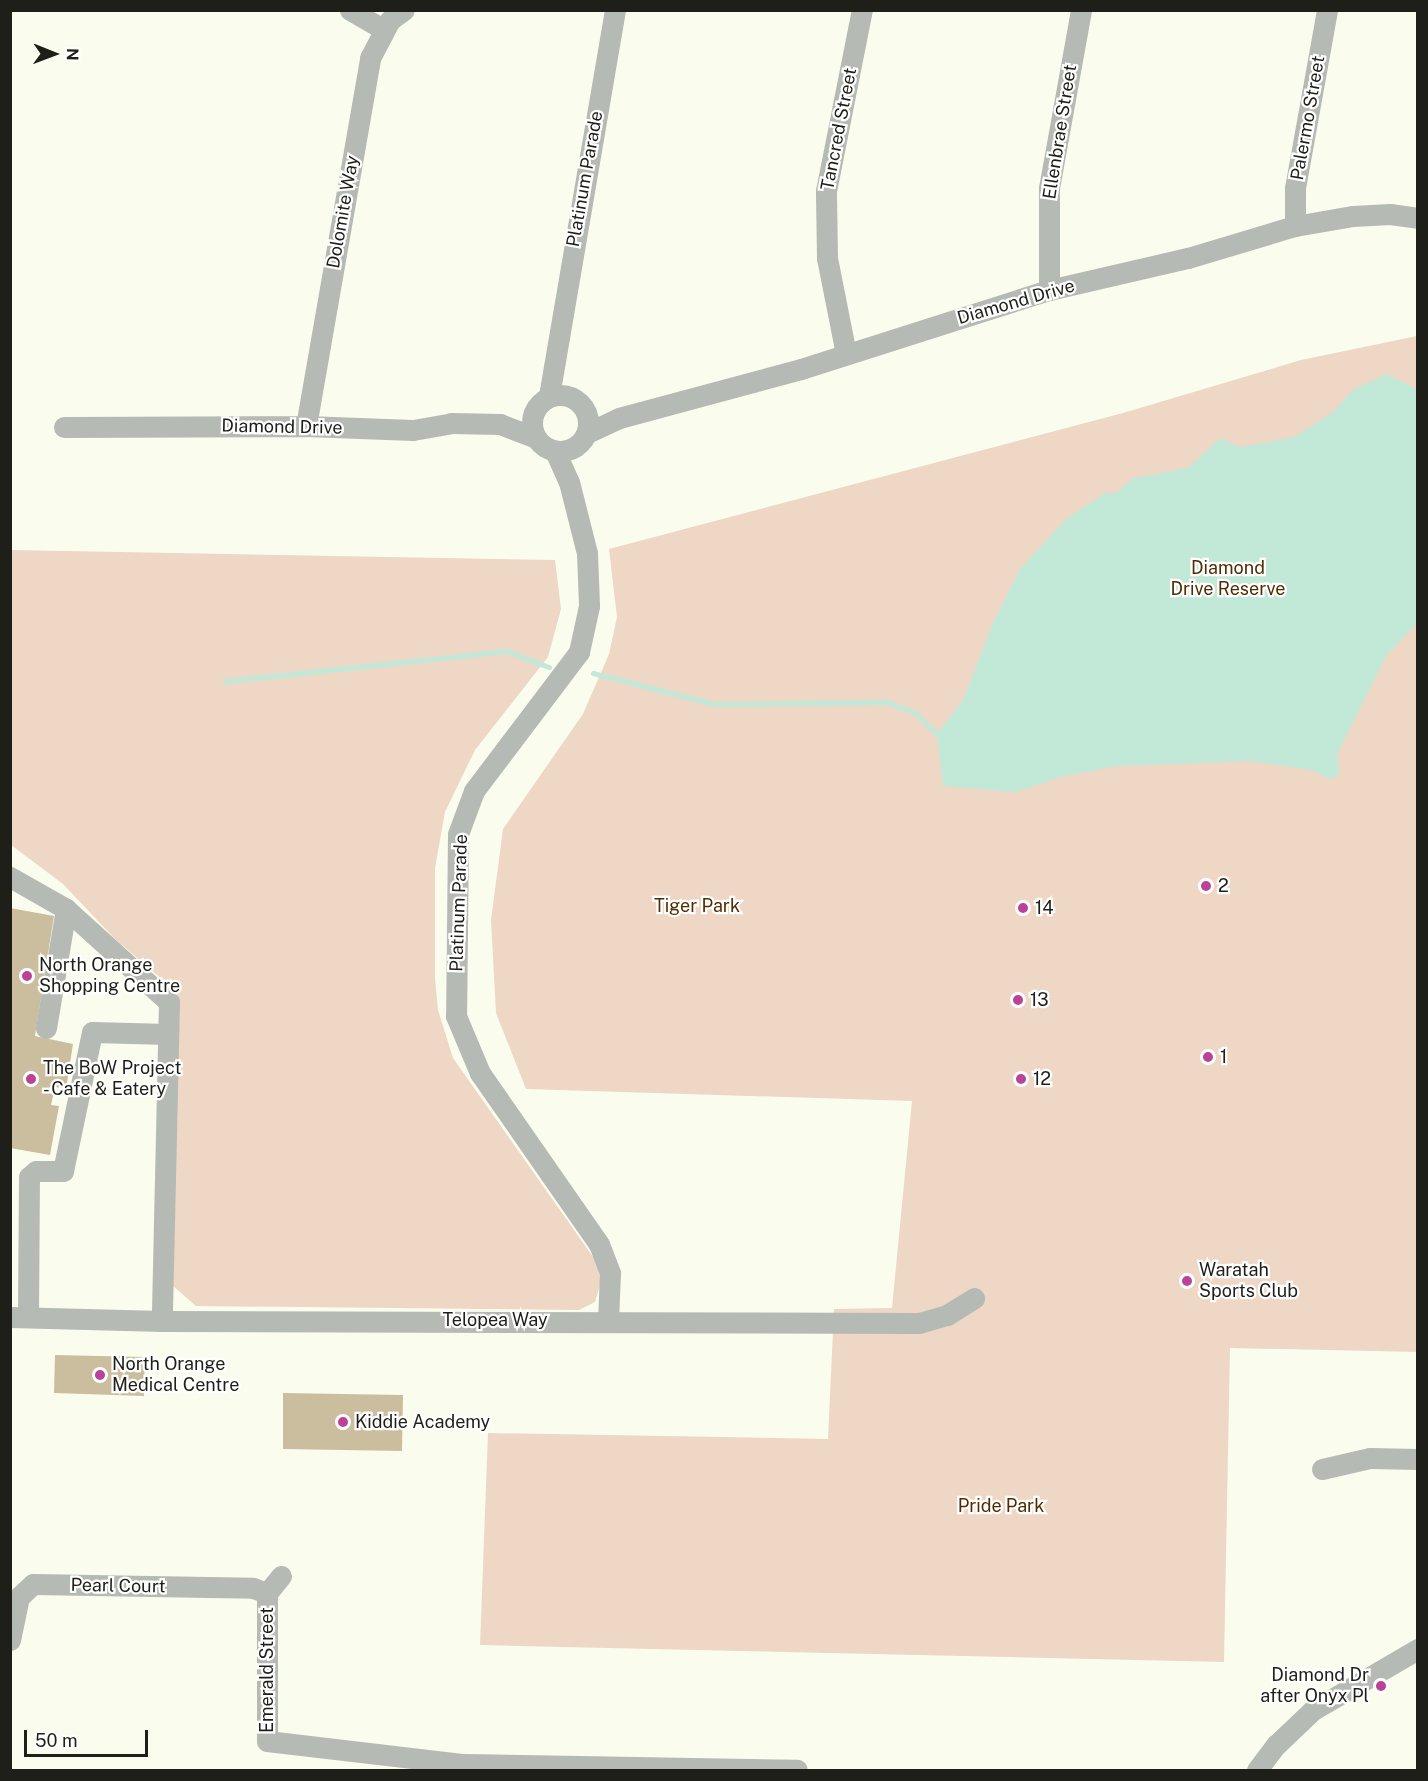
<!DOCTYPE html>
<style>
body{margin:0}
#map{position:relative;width:1428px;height:1781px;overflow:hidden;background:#fafded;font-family:"Public Sans",sans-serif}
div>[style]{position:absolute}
.green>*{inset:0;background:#eed7c5}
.water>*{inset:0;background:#c2e8d8}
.stream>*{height:5px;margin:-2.5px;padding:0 2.5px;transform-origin:2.5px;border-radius:2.5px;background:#c2e8d8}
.building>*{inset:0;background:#cbbe9e}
.minor>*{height:21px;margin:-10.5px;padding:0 10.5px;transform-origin:10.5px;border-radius:10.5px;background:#b5bab4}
.minor>.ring{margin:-10.5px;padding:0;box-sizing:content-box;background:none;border:21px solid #b5bab4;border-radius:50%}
.dots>*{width:16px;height:16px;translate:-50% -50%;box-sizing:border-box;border:3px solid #fff;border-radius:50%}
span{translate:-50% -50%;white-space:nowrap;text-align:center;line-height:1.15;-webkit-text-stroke:4.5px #fff;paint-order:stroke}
.street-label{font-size:18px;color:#1e1f19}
.park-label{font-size:18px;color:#512b01}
.poi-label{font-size:18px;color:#1e1f19}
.left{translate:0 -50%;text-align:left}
.right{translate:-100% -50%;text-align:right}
.frame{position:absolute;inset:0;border:12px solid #1e1f19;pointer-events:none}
.north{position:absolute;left:24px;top:24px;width:60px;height:60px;-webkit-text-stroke:4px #fff;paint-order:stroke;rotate:91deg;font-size:16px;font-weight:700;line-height:24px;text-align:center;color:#1e1f19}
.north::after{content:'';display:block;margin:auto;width:21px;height:27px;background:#1e1f19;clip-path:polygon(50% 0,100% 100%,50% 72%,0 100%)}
.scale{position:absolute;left:24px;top:1730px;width:124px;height:27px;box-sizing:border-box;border:3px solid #1e1f19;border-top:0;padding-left:8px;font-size:18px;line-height:21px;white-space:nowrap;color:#1e1f19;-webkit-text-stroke:4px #fff;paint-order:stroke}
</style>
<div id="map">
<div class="green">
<i style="clip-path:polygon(1417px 336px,1417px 1352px,1230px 1348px,1224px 1662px,480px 1645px,488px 1433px,828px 1439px,834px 1309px,892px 1308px,912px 1101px,526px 1089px,496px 1013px,491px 920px,503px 829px,583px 714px,609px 654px,617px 617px,609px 549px,1123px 413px,1301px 360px)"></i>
<i style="clip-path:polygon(10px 550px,555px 560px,561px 609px,548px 657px,475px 750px,445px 812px,435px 868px,435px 979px,438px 1010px,453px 1058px,598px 1264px,601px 1282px,595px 1302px,579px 1310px,196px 1306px,173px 1286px,177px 992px,115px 939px,63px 884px,11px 845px)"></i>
</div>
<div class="water">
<i style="clip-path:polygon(1386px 374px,1417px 389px,1417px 623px,1386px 656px,1337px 754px,1339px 774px,1330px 779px,1312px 770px,1251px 761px,1118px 766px,1060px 777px,1016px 792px,943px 786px,937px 734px,963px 700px,993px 623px,1020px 569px,1066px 519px,1107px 492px,1115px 494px,1133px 478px,1188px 468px,1220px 438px,1240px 447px,1294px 437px,1333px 412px,1353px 390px)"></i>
</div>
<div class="stream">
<i style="left:593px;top:673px;width:125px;rotate:14.4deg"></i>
<i style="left:714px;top:704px;width:173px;rotate:-0.7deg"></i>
<i style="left:887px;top:702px;width:30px;rotate:21deg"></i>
<i style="left:915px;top:713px;width:30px;rotate:44deg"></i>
<i style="left:225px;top:681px;width:283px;rotate:-6.1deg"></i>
<i style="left:506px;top:651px;width:46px;rotate:20.4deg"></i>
</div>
<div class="building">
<i style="clip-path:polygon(10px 908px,54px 916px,35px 1036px,73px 1044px,66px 1089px,55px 1087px,51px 1105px,59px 1106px,50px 1155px,10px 1148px)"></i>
<i style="clip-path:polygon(55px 1355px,145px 1357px,144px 1396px,54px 1393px)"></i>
<i style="clip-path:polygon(283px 1393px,403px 1395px,402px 1451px,283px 1449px)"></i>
</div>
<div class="minor">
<i style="left:350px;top:10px;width:39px;rotate:30deg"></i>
<i style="left:1295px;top:226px;width:38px;rotate:-90deg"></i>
<i style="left:1295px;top:188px;width:181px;rotate:-79.8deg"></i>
<i style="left:1049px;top:290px;width:102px;rotate:-90deg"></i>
<i style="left:1049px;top:188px;width:181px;rotate:-79.8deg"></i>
<i style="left:846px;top:354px;width:98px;rotate:-101.2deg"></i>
<i style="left:827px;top:258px;width:67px;rotate:-90.9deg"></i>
<i style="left:826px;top:191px;width:185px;rotate:-78.8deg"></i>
<i class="ring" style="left:532px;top:395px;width:35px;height:35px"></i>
<i style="left:549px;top:396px;width:392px;rotate:-80.3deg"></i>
<i style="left:306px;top:426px;width:374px;rotate:-80.1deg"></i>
<i style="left:370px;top:58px;width:43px;rotate:-62.2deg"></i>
<i style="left:390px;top:20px;width:17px;rotate:-36deg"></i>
<i style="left:64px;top:427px;width:242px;rotate:-0.2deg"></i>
<i style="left:306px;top:426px;width:107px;rotate:2.1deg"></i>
<i style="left:413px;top:430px;width:39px;rotate:-10deg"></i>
<i style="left:451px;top:423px;width:49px;rotate:1.2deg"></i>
<i style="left:500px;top:424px;width:39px;rotate:21deg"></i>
<i style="left:587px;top:433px;width:35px;rotate:-25deg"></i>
<i style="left:619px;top:418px;width:188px;rotate:-15.1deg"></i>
<i style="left:801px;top:369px;width:260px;rotate:-17.7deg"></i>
<i style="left:1049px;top:290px;width:143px;rotate:-13deg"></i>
<i style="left:1188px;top:258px;width:112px;rotate:-16.7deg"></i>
<i style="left:1295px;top:226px;width:59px;rotate:-9.8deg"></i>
<i style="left:1353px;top:216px;width:37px;rotate:-3deg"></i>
<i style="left:1390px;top:214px;width:28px;rotate:8deg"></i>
<i style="left:555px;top:451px;width:34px;rotate:66deg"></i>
<i style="left:569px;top:482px;width:73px;rotate:75.8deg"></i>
<i style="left:587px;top:553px;width:53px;rotate:87.8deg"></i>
<i style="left:589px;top:606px;width:47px;rotate:102.3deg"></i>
<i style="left:579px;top:652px;width:174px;rotate:127.1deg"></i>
<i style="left:474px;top:791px;width:46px;rotate:110.4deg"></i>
<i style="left:458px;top:834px;width:182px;rotate:90.6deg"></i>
<i style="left:456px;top:1016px;width:62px;rotate:67.2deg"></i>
<i style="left:480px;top:1073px;width:208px;rotate:55.2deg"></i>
<i style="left:599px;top:1244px;width:31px;rotate:69deg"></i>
<i style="left:610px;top:1273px;width:47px;rotate:92.4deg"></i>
<i style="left:10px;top:877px;width:64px;rotate:29.7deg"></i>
<i style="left:66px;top:909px;width:139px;rotate:42.1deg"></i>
<i style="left:169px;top:1002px;width:319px;rotate:91.3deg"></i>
<i style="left:46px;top:1028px;width:121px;rotate:-80.5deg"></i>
<i style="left:10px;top:1317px;width:152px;rotate:1.5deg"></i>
<i style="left:162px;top:1321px;width:757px;rotate:0.15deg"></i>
<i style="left:919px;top:1323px;width:29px;rotate:-16deg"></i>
<i style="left:947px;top:1315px;width:32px;rotate:-32deg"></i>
<i style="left:28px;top:1317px;width:140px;rotate:-89.6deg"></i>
<i style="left:29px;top:1177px;width:9px;rotate:-41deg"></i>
<i style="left:36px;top:1171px;width:27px"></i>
<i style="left:63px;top:1171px;width:142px;rotate:-78.2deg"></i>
<i style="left:92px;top:1032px;width:76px;rotate:1.5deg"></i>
<i style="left:1322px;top:1469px;width:49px;rotate:-12.9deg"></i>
<i style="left:1370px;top:1458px;width:48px;rotate:1.2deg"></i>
<i style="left:281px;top:1576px;width:22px;rotate:129deg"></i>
<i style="left:267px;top:1593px;width:148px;rotate:90deg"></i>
<i style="left:267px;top:1741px;width:198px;rotate:6.7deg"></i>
<i style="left:464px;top:1764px;width:333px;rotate:1deg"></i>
<i style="left:10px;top:1640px;width:44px;rotate:-78.2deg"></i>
<i style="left:19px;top:1597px;width:19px;rotate:-43deg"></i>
<i style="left:33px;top:1584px;width:220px;rotate:1deg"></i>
<i style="left:253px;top:1588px;width:15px;rotate:20deg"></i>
<i style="left:1257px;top:1770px;width:31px;rotate:-53deg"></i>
<i style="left:1276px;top:1745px;width:51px;rotate:-43.4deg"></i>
<i style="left:1313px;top:1710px;width:121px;rotate:-30.2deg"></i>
</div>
<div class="dots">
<i style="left:1206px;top:886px;background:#ba4397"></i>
<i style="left:1023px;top:908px;background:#ba4397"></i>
<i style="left:27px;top:976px;background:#ba4397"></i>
<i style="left:1018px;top:1000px;background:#ba4397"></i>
<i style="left:1208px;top:1057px;background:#ba4397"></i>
<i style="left:31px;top:1079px;background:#ba4397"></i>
<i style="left:1021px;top:1079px;background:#ba4397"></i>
<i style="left:1187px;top:1281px;background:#ba4397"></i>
<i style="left:100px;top:1375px;background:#ba4397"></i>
<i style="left:343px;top:1422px;background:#ba4397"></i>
<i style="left:1381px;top:1686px;background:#ba4397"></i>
</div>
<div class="street-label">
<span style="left:1308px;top:118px;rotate:-80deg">Palermo Street</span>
<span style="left:839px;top:129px;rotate:-79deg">Tancred Street</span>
<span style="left:1060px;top:132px;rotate:-81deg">Ellenbrae Street</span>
<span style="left:585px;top:179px;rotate:-80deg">Platinum Parade</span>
<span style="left:343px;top:212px;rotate:-80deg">Dolomite Way</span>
<span style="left:1016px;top:302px;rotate:-16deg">Diamond Drive</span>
<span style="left:282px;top:427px;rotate:1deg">Diamond Drive</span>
<span style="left:459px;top:903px;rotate:-88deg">Platinum Parade</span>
<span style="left:495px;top:1320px">Telopea Way</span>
<span style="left:118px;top:1586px;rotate:1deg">Pearl Court</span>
<span style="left:267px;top:1670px;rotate:-90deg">Emerald Street</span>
</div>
<div class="park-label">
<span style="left:1228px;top:579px">Diamond<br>Drive Reserve</span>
<span style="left:697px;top:906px">Tiger Park</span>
<span style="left:1001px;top:1506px">Pride Park</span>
</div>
<div class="poi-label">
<span class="left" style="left:1218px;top:886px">2</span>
<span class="left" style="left:1035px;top:908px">14</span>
<span class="left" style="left:39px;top:976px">North Orange<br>Shopping Centre</span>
<span class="left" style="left:1030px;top:1000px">13</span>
<span class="left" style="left:1220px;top:1057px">1</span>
<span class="left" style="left:43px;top:1079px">The BoW Project<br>- Cafe &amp; Eatery</span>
<span class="left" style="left:1033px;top:1079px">12</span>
<span class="left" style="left:1199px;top:1281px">Waratah<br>Sports Club</span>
<span class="left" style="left:112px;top:1375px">North Orange<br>Medical Centre</span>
<span class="left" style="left:355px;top:1422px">Kiddie Academy</span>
<span class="right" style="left:1369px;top:1686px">Diamond Dr<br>after Onyx Pl</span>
</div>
<div class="frame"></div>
<div class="north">N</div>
<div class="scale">50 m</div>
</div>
